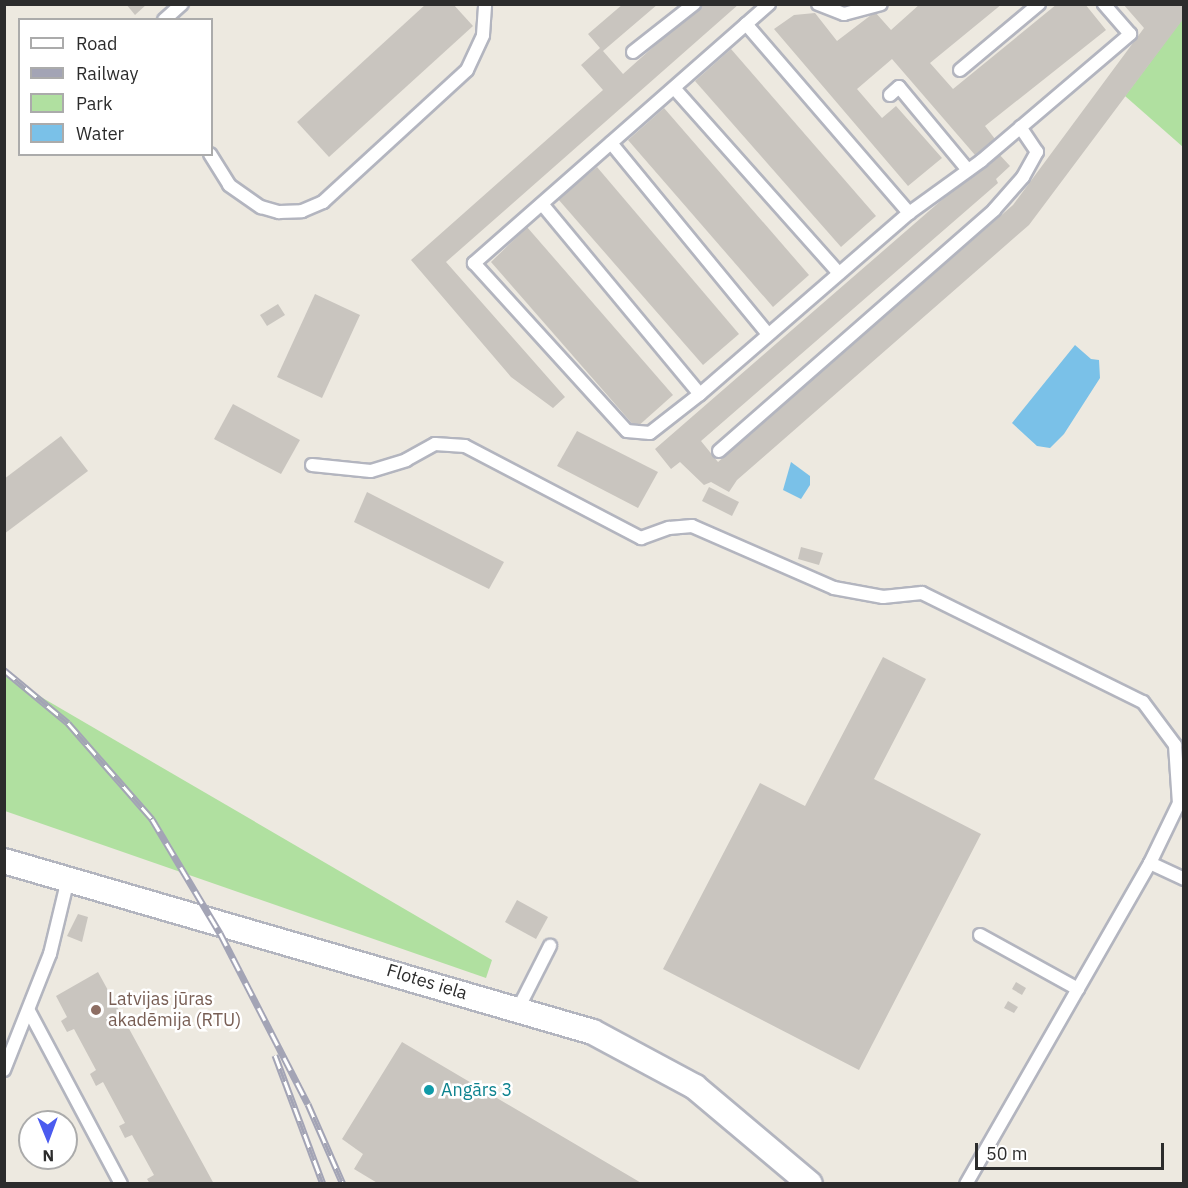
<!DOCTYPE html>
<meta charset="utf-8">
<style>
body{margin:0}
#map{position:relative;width:1188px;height:1188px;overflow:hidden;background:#ede9e0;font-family:"IBM Plex Sans",sans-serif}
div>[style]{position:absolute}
.green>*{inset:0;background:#b0e0a0}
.water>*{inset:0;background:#7ac1e8}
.building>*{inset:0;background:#c9c5bf}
.roads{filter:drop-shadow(2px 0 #b3b5bf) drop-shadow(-2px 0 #b3b5bf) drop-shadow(0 2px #b3b5bf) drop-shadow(0 -2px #b3b5bf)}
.lane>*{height:12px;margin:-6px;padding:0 6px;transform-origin:6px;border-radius:6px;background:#fff}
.street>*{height:24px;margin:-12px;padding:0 12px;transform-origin:12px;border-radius:12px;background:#fff}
.rail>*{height:7px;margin-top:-3.5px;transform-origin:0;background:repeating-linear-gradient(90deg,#fff 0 14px,#a3a4b5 0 28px);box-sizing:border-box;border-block:2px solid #a3a4b5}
.dots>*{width:16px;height:16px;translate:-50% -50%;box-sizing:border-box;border:3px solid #fff;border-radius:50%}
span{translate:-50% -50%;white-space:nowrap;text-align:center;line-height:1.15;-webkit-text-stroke:5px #fff;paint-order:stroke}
.street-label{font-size:18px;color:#2c2c2c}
.education-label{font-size:18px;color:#785e54}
.left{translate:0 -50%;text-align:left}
.culture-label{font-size:18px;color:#0d838f}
.frame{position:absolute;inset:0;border:6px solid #2c2c2c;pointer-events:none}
.legend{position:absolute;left:18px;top:18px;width:195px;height:138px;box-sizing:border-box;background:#fff;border:2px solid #ababab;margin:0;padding:8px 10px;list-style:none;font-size:18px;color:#2c2c2c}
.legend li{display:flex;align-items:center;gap:12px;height:30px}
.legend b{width:30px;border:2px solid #ababab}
.north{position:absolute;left:18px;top:1110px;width:60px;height:60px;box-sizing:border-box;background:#fff;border:2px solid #ababab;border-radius:50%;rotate:179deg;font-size:16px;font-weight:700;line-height:24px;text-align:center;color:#2c2c2c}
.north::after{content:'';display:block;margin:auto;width:21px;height:27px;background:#4b5bef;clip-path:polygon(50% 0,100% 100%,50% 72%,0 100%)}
.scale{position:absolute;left:975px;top:1143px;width:189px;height:27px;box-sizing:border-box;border:3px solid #2c2c2c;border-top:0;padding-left:8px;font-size:18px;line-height:21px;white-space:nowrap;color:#2c2c2c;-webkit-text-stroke:4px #fff;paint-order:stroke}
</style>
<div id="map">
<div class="green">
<i style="clip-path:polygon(1183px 18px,1183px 147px,1125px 96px)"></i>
<i style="clip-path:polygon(5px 676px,492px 960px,486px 978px,5px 811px)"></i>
</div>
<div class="water">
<i style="clip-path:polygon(1075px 345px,1091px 359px,1099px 360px,1100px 378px,1064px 434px,1050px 448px,1037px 446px,1012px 423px)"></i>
<i style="clip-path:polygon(791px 462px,810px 476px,810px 485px,801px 499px,783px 490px)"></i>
</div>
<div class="building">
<i style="clip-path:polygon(126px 4px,147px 4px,135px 15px)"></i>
<i style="clip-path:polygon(426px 4px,453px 4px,473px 26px,329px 157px,297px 122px)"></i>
<i style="clip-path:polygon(623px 4px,658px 4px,603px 51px,623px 74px,701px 4px,739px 4px,446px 262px,565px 397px,553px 408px,511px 377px,411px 260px,603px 90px,581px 65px,600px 48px,588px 34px)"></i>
<i style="clip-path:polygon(920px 4px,1002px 4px,930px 63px,953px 89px,1057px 4px,1085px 4px,1106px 30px,985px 126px,995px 139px,975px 155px,892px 59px,857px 89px,882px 118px,896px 106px,942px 158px,908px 186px,774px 29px,794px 15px,815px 13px,837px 41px,875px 12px,891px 30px)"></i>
<i style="clip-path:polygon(1123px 4px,1184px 4px,1184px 18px,1029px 225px,737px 480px,729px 492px,711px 482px,704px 485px,680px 462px,671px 469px,655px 449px,997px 152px,1010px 166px,996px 179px,998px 183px,701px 441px,718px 462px,1013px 205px,1144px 28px)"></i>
<i style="clip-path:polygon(731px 49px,876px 216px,841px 247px,695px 81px)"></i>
<i style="clip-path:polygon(664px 108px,809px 275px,773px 307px,628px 140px)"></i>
<i style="clip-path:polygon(597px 167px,739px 334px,703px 365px,558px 199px)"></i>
<i style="clip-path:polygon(527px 227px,673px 395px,636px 428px,491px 262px)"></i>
<i style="clip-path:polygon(315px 294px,360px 315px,322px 398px,277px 377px)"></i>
<i style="clip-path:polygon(278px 304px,285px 315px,267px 326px,260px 315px)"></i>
<i style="clip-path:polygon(233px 404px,300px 440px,281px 474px,214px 439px)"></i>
<i style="clip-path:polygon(577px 431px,658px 472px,638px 508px,557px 466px)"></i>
<i style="clip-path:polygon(61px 436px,88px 471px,4px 534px,4px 479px)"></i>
<i style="clip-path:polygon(709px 487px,739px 502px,732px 516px,702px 501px)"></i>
<i style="clip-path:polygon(367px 492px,504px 562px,489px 589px,354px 522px)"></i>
<i style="clip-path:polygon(801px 547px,823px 553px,819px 565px,798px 559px)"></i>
<i style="clip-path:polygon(883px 657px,926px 679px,874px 779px,981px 834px,859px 1070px,663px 969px,760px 783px,805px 806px)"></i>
<i style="clip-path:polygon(517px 900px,548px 917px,536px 939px,505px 922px)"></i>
<i style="clip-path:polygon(78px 914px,88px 917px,82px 942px,67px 936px)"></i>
<i style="clip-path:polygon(98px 972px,214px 1184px,150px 1184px,147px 1179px,154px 1175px,132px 1135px,125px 1138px,119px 1126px,125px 1123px,103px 1082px,96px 1086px,90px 1074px,96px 1070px,74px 1029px,67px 1032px,61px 1021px,67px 1017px,56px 996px)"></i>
<i style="clip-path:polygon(1016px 982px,1026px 988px,1022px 995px,1012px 989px)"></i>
<i style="clip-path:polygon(1008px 1001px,1018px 1007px,1014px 1013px,1004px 1008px)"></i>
<i style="clip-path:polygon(402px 1042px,643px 1184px,379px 1184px,354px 1169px,363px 1154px,342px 1139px)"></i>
</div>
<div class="roads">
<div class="lane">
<i style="left:769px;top:4px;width:393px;rotate:138.7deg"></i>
<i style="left:474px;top:263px;width:227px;rotate:47.7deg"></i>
<i style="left:627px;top:431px;width:23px;rotate:5deg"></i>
<i style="left:650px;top:433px;width:63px;rotate:-38deg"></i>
<i style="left:700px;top:394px;width:276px;rotate:-40.9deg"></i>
<i style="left:909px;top:213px;width:89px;rotate:-35.8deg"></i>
<i style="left:981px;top:161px;width:196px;rotate:-40.4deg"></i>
<i style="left:1130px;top:34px;width:40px;rotate:-131deg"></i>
<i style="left:818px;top:4px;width:28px;rotate:21deg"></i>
<i style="left:844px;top:14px;width:38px;rotate:-15deg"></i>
<i style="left:164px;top:20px;width:24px;rotate:-42deg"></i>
<i style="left:746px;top:24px;width:250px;rotate:49.2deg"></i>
<i style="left:633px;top:52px;width:78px;rotate:-38.2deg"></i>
<i style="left:960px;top:70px;width:103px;rotate:-39.9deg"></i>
<i style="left:674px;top:88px;width:248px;rotate:48.3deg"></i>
<i style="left:890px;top:95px;width:12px;rotate:-42deg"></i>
<i style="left:899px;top:87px;width:108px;rotate:50.3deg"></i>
<i style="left:611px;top:143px;width:246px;rotate:50.6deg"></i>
<i style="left:210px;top:154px;width:36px;rotate:58deg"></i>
<i style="left:229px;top:185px;width:39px;rotate:35deg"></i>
<i style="left:261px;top:207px;width:19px;rotate:16deg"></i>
<i style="left:279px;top:212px;width:23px;rotate:-2deg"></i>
<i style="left:302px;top:211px;width:23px;rotate:-23deg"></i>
<i style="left:323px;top:202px;width:195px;rotate:-42.5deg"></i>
<i style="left:467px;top:70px;width:38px;rotate:-65deg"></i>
<i style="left:483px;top:35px;width:31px;rotate:-86deg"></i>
<i style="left:542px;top:204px;width:247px;rotate:50.3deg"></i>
<i style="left:719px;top:451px;width:366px;rotate:-41.2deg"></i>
<i style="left:994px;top:210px;width:44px;rotate:-48.7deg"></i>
<i style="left:1023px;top:177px;width:29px;rotate:-61deg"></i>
<i style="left:1037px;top:152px;width:30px;rotate:-124deg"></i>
<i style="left:312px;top:465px;width:59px;rotate:5.8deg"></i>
<i style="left:371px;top:471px;width:37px;rotate:-17deg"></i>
<i style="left:406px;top:460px;width:33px;rotate:-29deg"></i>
<i style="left:435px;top:444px;width:30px;rotate:4deg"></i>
<i style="left:465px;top:446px;width:199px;rotate:27.6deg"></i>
<i style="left:641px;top:538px;width:30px;rotate:-20deg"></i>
<i style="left:669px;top:528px;width:23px;rotate:-5deg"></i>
<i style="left:692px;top:526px;width:155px;rotate:23.6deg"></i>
<i style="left:834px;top:588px;width:50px;rotate:10.4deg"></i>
<i style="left:883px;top:597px;width:39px;rotate:-6deg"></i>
<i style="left:922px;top:593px;width:246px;rotate:26.3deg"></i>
<i style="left:1143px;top:702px;width:54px;rotate:53.3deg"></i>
<i style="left:1175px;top:745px;width:58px;rotate:86.1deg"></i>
<i style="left:1179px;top:803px;width:67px;rotate:115.8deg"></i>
<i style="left:1150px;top:863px;width:370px;rotate:119.8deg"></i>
<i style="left:1150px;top:863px;width:38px;rotate:25deg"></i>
<i style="left:980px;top:935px;width:112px;rotate:28.9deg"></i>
<i style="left:518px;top:1009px;width:71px;rotate:-63.1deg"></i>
<i style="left:29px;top:1011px;width:196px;rotate:62deg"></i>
<i style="left:4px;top:1070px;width:125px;rotate:-68.4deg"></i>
<i style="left:50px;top:954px;width:77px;rotate:-76.5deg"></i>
</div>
<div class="street">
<i style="left:4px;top:861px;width:613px;rotate:16.19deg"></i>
<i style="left:593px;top:1032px;width:116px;rotate:28.3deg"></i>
<i style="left:695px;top:1087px;width:150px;rotate:40.1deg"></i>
</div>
</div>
<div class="rail">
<i style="left:4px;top:670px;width:83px;rotate:39.6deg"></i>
<i style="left:68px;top:723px;width:128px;rotate:48.8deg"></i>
<i style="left:152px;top:819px;width:133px;rotate:59.2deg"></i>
<i style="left:220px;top:933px;width:192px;rotate:62.8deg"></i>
<i style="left:308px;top:1104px;width:87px;rotate:66.4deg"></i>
<i style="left:275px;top:1055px;width:138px;rotate:69.6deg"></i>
</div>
<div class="dots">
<i style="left:96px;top:1010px;background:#8d6e63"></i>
<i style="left:429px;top:1090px;background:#0f9aa8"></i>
</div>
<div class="street-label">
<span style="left:427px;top:982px;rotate:17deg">Flotes iela</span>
</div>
<div class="education-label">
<span class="left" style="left:108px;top:1010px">Latvijas jūras<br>akadēmija (RTU)</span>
</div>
<div class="culture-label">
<span class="left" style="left:441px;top:1090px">Angārs 3</span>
</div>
<div class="frame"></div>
<ul class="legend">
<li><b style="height:8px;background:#fff"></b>Road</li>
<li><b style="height:8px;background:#a3a4b5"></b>Railway</li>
<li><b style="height:16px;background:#b0e0a0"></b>Park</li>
<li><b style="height:16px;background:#7ac1e8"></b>Water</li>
</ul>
<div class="north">N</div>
<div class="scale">50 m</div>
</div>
